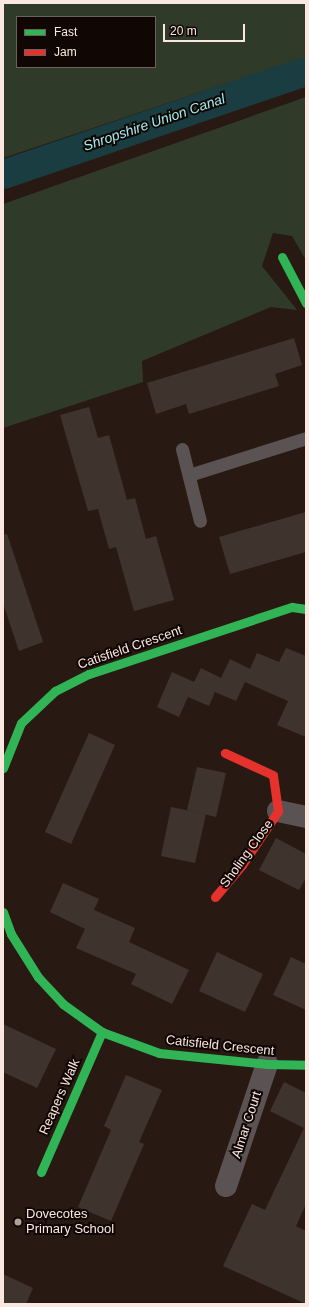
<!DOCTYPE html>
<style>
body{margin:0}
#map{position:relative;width:309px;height:1307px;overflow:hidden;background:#281a13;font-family:Arial,sans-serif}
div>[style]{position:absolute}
.green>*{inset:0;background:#303a29}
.canal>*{height:29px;margin:-14.5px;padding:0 14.5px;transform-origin:14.5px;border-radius:14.5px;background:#193d40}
.building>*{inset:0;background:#3f342d}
.lane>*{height:13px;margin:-6.5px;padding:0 6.5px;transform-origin:6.5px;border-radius:6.5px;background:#5b5353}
.street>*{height:22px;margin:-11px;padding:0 11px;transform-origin:11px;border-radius:11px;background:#5b5353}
.fast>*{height:9px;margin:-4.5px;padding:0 4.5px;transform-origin:4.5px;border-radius:4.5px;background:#30b455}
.jam>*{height:9px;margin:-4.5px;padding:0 4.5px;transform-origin:4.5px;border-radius:4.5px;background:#e5322d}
.dots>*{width:11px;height:11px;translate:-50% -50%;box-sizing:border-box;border:2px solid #100603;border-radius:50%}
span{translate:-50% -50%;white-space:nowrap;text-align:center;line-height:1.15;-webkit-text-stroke:4px #100603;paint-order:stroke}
.street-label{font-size:13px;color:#fae8e0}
.poi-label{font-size:13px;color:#fae8e0}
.left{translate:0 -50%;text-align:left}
.water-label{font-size:14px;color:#a0edf1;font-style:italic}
.frame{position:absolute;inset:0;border:4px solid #fae8e0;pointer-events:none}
.legend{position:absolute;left:16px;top:16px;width:140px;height:52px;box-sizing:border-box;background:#100603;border:1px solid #6e605b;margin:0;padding:5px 7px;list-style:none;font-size:12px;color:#fae8e0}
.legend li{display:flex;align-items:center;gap:8px;height:20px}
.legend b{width:20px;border:1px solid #6e605b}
.scale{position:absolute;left:163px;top:24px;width:82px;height:18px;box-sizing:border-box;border:2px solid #fae8e0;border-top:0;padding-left:5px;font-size:12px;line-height:14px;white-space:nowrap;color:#fae8e0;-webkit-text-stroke:3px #100603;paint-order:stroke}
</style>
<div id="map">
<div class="green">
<i style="clip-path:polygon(evenodd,3px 3px,306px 3px,306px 57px,3px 158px,3px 3px,17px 17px,155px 17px,155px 67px,17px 67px,17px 17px)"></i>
<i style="clip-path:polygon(306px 97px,306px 260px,292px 236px,273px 233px,262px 266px,297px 310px,271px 307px,142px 361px,143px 382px,3px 428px,3px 204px)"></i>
</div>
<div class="canal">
<i style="left:3px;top:174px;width:320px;rotate:-18.8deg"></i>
</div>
<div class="building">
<i style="clip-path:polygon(294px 338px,302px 365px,275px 374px,279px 386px,189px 414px,186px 404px,156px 414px,147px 383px)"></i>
<i style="clip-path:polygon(89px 407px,98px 438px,109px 435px,127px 500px,135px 498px,146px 539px,156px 536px,174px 600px,134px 611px,116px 547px,109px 549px,98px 509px,88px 511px,60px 415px)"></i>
<i style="clip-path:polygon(306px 512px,306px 552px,230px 574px,219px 537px)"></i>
<i style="clip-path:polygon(7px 534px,43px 642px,19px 651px,3px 603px,3px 535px)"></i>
<i style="clip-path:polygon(286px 648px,306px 656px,306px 737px,277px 725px,295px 686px,288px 701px,245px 682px,236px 701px,215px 692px,209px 706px,188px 697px,179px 717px,157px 707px,172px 672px,194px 682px,201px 668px,221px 678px,230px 659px,250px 669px,257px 653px,279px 662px)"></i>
<i style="clip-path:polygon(89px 733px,115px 745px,71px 844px,45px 832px)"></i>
<i style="clip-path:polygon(197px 767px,226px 773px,216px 817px,187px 810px)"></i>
<i style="clip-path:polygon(171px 807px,206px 814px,195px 863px,161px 856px)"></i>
<i style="clip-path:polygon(276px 838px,306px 854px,306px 878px,299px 890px,259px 870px)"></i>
<i style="clip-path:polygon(63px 883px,99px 899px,94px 910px,135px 928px,129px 942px,189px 970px,172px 1004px,131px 984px,136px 974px,76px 948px,85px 929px,50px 912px)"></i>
<i style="clip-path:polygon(217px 952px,263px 974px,245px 1012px,199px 991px)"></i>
<i style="clip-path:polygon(291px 957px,306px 964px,306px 1010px,273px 995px)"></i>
<i style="clip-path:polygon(3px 1024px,56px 1049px,37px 1088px,3px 1072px)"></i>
<i style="clip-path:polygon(126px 1075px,162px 1090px,139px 1142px,144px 1144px,111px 1221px,78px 1207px,111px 1130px,104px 1126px)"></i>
<i style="clip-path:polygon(284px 1082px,306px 1093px,306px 1204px,296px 1226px,306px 1231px,306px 1304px,223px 1266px,252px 1204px,265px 1210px,304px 1128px,270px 1111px)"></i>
<i style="clip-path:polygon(3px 1274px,33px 1288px,26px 1304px,3px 1304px)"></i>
</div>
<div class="lane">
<i style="left:182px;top:449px;width:74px;rotate:76deg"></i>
<i style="left:189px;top:475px;width:123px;rotate:-17.5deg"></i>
</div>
<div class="street">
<i style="left:278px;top:811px;width:29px;rotate:12deg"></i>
<i style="left:226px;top:1186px;width:129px;rotate:-71.4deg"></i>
</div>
<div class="fast">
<i style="left:282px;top:257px;width:52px;rotate:62.4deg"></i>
<i style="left:3px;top:768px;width:48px;rotate:-68.2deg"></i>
<i style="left:21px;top:723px;width:47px;rotate:-43.3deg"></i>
<i style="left:55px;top:691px;width:38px;rotate:-27deg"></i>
<i style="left:89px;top:674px;width:214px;rotate:-18.3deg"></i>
<i style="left:292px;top:607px;width:14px;rotate:8deg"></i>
<i style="left:3px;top:912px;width:23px;rotate:70deg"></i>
<i style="left:11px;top:934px;width:51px;rotate:57.9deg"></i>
<i style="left:38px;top:977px;width:37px;rotate:47deg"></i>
<i style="left:63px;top:1004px;width:48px;rotate:35.7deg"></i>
<i style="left:102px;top:1032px;width:61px;rotate:20.2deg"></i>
<i style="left:159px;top:1053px;width:109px;rotate:5.8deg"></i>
<i style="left:267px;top:1064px;width:39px;rotate:1deg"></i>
<i style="left:41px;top:1172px;width:153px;rotate:-66.5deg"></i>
</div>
<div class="jam">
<i style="left:215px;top:897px;width:42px;rotate:-49.8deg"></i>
<i style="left:242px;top:865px;width:65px;rotate:-56.3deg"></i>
<i style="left:278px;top:811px;width:36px;rotate:-98deg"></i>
<i style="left:273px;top:775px;width:53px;rotate:-155.4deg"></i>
</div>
<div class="dots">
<i style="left:18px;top:1222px;background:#b0a098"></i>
</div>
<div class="street-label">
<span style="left:130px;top:648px;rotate:-19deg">Catisfield Crescent</span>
<span style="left:247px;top:854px;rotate:-54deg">Sholing Close</span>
<span style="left:220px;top:1046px;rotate:6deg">Catisfield Crescent</span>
<span style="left:60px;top:1097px;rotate:-66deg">Reapers Walk</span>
<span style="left:247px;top:1125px;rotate:-72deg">Almar Court</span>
</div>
<div class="poi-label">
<span class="left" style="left:26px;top:1222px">Dovecotes<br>Primary School</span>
</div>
<div class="water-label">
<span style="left:154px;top:122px;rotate:-19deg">Shropshire Union Canal</span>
</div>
<div class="frame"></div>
<ul class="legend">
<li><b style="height:5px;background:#30b455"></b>Fast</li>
<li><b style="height:5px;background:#e5322d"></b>Jam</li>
</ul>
<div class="scale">20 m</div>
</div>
